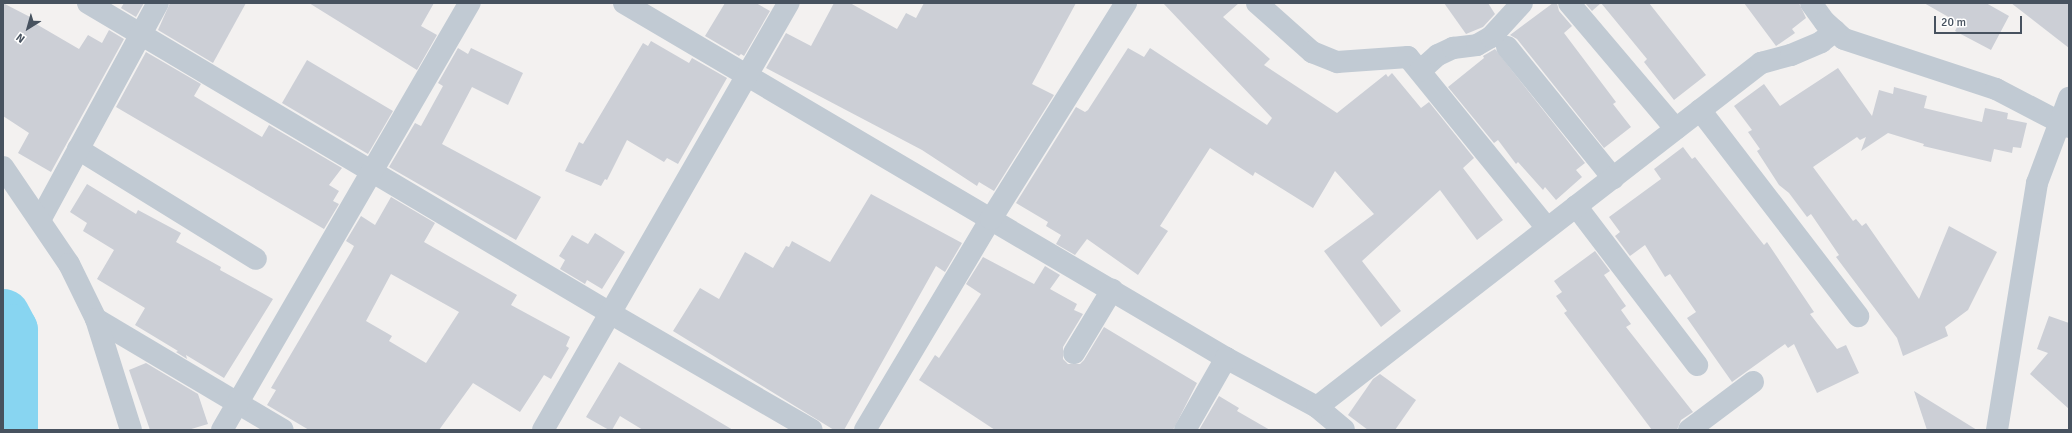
<!DOCTYPE html>
<style>
body{margin:0}
#map{position:relative;width:2072px;height:433px;overflow:hidden;background:#f3f1f0;font-family:Signika,sans-serif}
div>[style]{position:absolute}
.river>*{height:53px;margin:-26.5px;padding:0 26.5px;transform-origin:26.5px;border-radius:26.5px;background:#88d5f1}
.building>*{inset:0;background:#cccfd6}
.minor>*{height:22px;margin:-11px;padding:0 11px;transform-origin:11px;border-radius:11px;background:#c1cad3}
.tertiary>*{height:22px;margin:-11px;padding:0 11px;transform-origin:11px;border-radius:11px;background:#c1cad3}
span{translate:-50% -50%;white-space:nowrap;text-align:center;line-height:1.15;-webkit-text-stroke:3.5px #fff;paint-order:stroke}
.frame{position:absolute;inset:0;border:4px solid #47525f;pointer-events:none}
.north{position:absolute;left:8px;top:8px;width:40px;height:40px;-webkit-text-stroke:3px #fff;paint-order:stroke;rotate:217deg;font-size:11px;font-weight:700;line-height:16px;text-align:center;color:#47525f}
.north::after{content:'';display:block;margin:auto;width:14px;height:18px;background:#47525f;clip-path:polygon(50% 0,100% 100%,50% 72%,0 100%)}
.scale{position:absolute;left:1934px;top:16px;width:88px;height:18px;box-sizing:border-box;border:2px solid #47525f;border-top:0;padding-left:5px;font-size:12px;line-height:14px;white-space:nowrap;color:#47525f;-webkit-text-stroke:3px #fff;paint-order:stroke}
</style>
<div id="map">
<div class="river">
<i style="left:3px;top:315px;width:17px;rotate:62deg"></i>
<i style="left:11px;top:330px;width:100px;rotate:90deg"></i>
</div>
<div class="building">
<i style="clip-path:polygon(3px 3px,32px 18px,31px 21px,79px 49px,88px 35px,102px 43px,109px 30px,124px 39px,51px 172px,18px 153px,29px 133px,3px 116px)"></i>
<i style="clip-path:polygon(124px 3px,144px 3px,136px 17px,121px 8px)"></i>
<i style="clip-path:polygon(170px 3px,246px 3px,213px 63px,158px 30px)"></i>
<i style="clip-path:polygon(309px 3px,434px 3px,421px 26px,437px 35px,417px 70px)"></i>
<i style="clip-path:polygon(725px 3px,756px 3px,770px 11px,744px 56px,741px 54px,739px 56px,705px 36px)"></i>
<i style="clip-path:polygon(834px 3px,850px 3px,897px 29px,906px 13px,916px 18px,924px 3px,1076px 3px,1032px 84px,1054px 95px,994px 191px,979px 182px,977px 186px,922px 150px,766px 68px,786px 33px,811px 46px)"></i>
<i style="clip-path:polygon(1163px 3px,1239px 3px,1223px 17px,1270px 59px,1264px 65px,1337px 113px,1386px 74px,1388px 77px,1392px 73px,1421px 108px,1429px 102px,1474px 158px,1463px 168px,1503px 220px,1477px 240px,1440px 190px,1362px 261px,1401px 311px,1381px 327px,1324px 251px,1374px 214px,1335px 171px,1313px 208px,1255px 172px,1253px 176px,1210px 148px,1160px 226px,1168px 231px,1138px 275px,1087px 239px,1075px 255px,1056px 244px,1061px 235px,1046px 226px,1048px 222px,1016px 203px,1076px 107px,1085px 112px,1088px 110px,1128px 48px,1144px 57px,1150px 48px,1267px 125px,1272px 118px)"></i>
<i style="clip-path:polygon(1444px 3px,1488px 3px,1495px 14px,1483px 27px,1466px 34px)"></i>
<i style="clip-path:polygon(1553px 3px,1557px 3px,1559px 11px,1572px 26px,1564px 33px,1616px 102px,1613px 104px,1631px 127px,1604px 148px,1517px 39px,1510px 35px)"></i>
<i style="clip-path:polygon(1585px 3px,1649px 3px,1706px 75px,1674px 100px,1644px 62px,1647px 59px,1601px 3px,1592px 11px)"></i>
<i style="clip-path:polygon(1744px 3px,1799px 3px,1806px 18px,1792px 29px,1795px 33px,1776px 46px)"></i>
<i style="clip-path:polygon(1924px 3px,1986px 3px,2009px 16px,1991px 50px,1955px 31px,1959px 23px)"></i>
<i style="clip-path:polygon(2011px 3px,2069px 3px,2069px 48px)"></i>
<i style="clip-path:polygon(651px 41px,689px 63px,692px 58px,727px 78px,678px 164px,667px 158px,664px 162px,627px 140px,607px 180px,605px 179px,601px 186px,565px 171px,579px 142px,583px 144px,643px 43px,648px 46px)"></i>
<i style="clip-path:polygon(458px 48px,468px 54px,471px 48px,523px 73px,508px 105px,472px 87px,442px 144px,541px 197px,516px 240px,389px 167px,415px 123px,421px 126px,443px 86px,438px 83px)"></i>
<i style="clip-path:polygon(1495px 49px,1585px 163px,1576px 170px,1582px 177px,1556px 200px,1545px 187px,1543px 190px,1518px 162px,1516px 164px,1498px 140px,1494px 143px,1448px 87px,1484px 58px,1483px 56px)"></i>
<i style="clip-path:polygon(146px 52px,201px 84px,194px 96px,262px 137px,269px 125px,342px 168px,329px 185px,339px 191px,333px 201px,339px 204px,324px 229px,116px 107px)"></i>
<i style="clip-path:polygon(307px 60px,393px 111px,368px 154px,282px 103px)"></i>
<i style="clip-path:polygon(1838px 68px,1872px 116px,1879px 90px,1893px 94px,1894px 87px,1927px 96px,1924px 108px,1982px 122px,1985px 108px,2008px 113px,2007px 119px,2027px 123px,2021px 148px,2013px 147px,2012px 153px,1994px 149px,1991px 162px,1923px 146px,1924px 144px,1888px 133px,1861px 151px,1866px 137px,1860px 140px,1857px 137px,1813px 167px,1853px 221px,1856px 219px,1862px 226px,1866px 223px,1919px 299px,1949px 226px,1997px 252px,1968px 310px,1945px 327px,1948px 336px,1903px 356px,1897px 338px,1836px 257px,1839px 255px,1811px 214px,1807px 217px,1789px 193px,1779px 185px,1757px 151px,1760px 149px,1748px 132px,1752px 130px,1734px 106px,1764px 84px,1780px 106px)"></i>
<i style="clip-path:polygon(1683px 147px,1692px 159px,1695px 157px,1764px 245px,1767px 242px,1814px 312px,1810px 314px,1837px 349px,1846px 345px,1859px 373px,1817px 393px,1794px 344px,1788px 348px,1785px 344px,1732px 382px,1687px 318px,1696px 312px,1670px 274px,1665px 277px,1645px 245px,1630px 256px,1615px 236px,1620px 232px,1609px 217px,1661px 179px,1654px 169px)"></i>
<i style="clip-path:polygon(87px 184px,136px 214px,138px 210px,181px 233px,176px 242px,221px 267px,220px 270px,273px 299px,224px 378px,186px 355px,187px 359px,176px 352px,178px 351px,135px 325px,145px 308px,97px 279px,114px 250px,83px 231px,87px 223px,70px 212px)"></i>
<i style="clip-path:polygon(871px 194px,962px 243px,945px 272px,936px 266px,844px 430px,834px 430px,673px 331px,700px 288px,719px 299px,745px 252px,773px 268px,786px 246px,789px 247px,792px 241px,830px 262px)"></i>
<i style="clip-path:polygon(evenodd,391px 197px,435px 223px,424px 242px,517px 295px,511px 305px,570px 337px,566px 346px,569px 348px,551px 379px,544px 375px,520px 412px,473px 383px,439px 430px,309px 430px,267px 405px,276px 390px,271px 388px,351px 252px,354px 246px,346px 241px,361px 216px,375px 225px,391px 197px,391px 274px,459px 312px,426px 363px,389px 341px,392px 336px,366px 321px,391px 274px)"></i>
<i style="clip-path:polygon(595px 233px,625px 252px,602px 289px,587px 280px,585px 284px,560px 269px,565px 260px,559px 256px,572px 235px,588px 244px)"></i>
<i style="clip-path:polygon(1595px 251px,1610px 271px,1604px 275px,1626px 306px,1621px 310px,1631px 324px,1626px 327px,1693px 412px,1681px 420px,1677px 430px,1652px 430px,1564px 313px,1567px 311px,1556px 296px,1562px 292px,1554px 281px)"></i>
<i style="clip-path:polygon(983px 257px,1034px 284px,1045px 266px,1060px 275px,1050px 289px,1077px 304px,1074px 310px,1083px 314px,1063px 347px,1063px 359px,1068px 364px,1080px 364px,1084px 360px,1104px 327px,1197px 383px,1173px 430px,995px 430px,919px 380px,935px 355px,939px 358px,981px 294px,966px 284px)"></i>
<i style="clip-path:polygon(2049px 316px,2069px 323px,2069px 409px,2030px 374px,2048px 353px,2037px 349px)"></i>
<i style="clip-path:polygon(619px 362px,733px 430px,643px 430px,620px 416px,612px 430px,609px 430px,586px 417px)"></i>
<i style="clip-path:polygon(146px 363px,198px 394px,208px 424px,188px 430px,150px 430px,129px 370px)"></i>
<i style="clip-path:polygon(1380px 374px,1416px 400px,1395px 430px,1368px 430px,1348px 415px,1373px 379px)"></i>
<i style="clip-path:polygon(1914px 391px,1977px 430px,1927px 430px)"></i>
<i style="clip-path:polygon(1219px 396px,1239px 408px,1237px 411px,1270px 430px,1199px 430px)"></i>
</div>
<div class="minor">
<i style="left:88px;top:3px;width:607px;rotate:30.7deg"></i>
<i style="left:610px;top:313px;width:233px;rotate:30.1deg"></i>
<i style="left:624px;top:3px;width:699px;rotate:30.53deg"></i>
<i style="left:1226px;top:358px;width:103px;rotate:28.3deg"></i>
<i style="left:1317px;top:407px;width:35px;rotate:40deg"></i>
<i style="left:1257px;top:3px;width:74px;rotate:41.7deg"></i>
<i style="left:1312px;top:52px;width:27px;rotate:22deg"></i>
<i style="left:1337px;top:62px;width:71px;rotate:-4deg"></i>
<i style="left:1408px;top:57px;width:220px;rotate:50.9deg"></i>
<i style="left:1569px;top:3px;width:165px;rotate:49.7deg"></i>
<i style="left:1811px;top:3px;width:24px;rotate:54deg"></i>
<i style="left:1825px;top:22px;width:25px;rotate:42deg"></i>
<i style="left:1844px;top:39px;width:160px;rotate:18.2deg"></i>
<i style="left:1996px;top:89px;width:82px;rotate:27.5deg"></i>
<i style="left:1507px;top:47px;width:169px;rotate:51deg"></i>
<i style="left:1420px;top:71px;width:24px;rotate:-42deg"></i>
<i style="left:1438px;top:55px;width:17px;rotate:-25deg"></i>
<i style="left:1453px;top:48px;width:24px;rotate:-7deg"></i>
<i style="left:1477px;top:45px;width:16px;rotate:-30deg"></i>
<i style="left:1491px;top:37px;width:46px;rotate:-47.6deg"></i>
<i style="left:1700px;top:110px;width:260px;rotate:52.5deg"></i>
<i style="left:78px;top:149px;width:209px;rotate:31.7deg"></i>
<i style="left:1576px;top:206px;width:200px;rotate:52.7deg"></i>
<i style="left:40px;top:220px;width:247px;rotate:-61.5deg"></i>
<i style="left:96px;top:319px;width:217px;rotate:30.7deg"></i>
<i style="left:1074px;top:353px;width:74px;rotate:-58.9deg"></i>
<i style="left:1317px;top:407px;width:562px;rotate:-37.77deg"></i>
<i style="left:1761px;top:63px;width:31px;rotate:-15deg"></i>
<i style="left:1791px;top:55px;width:33px;rotate:-23deg"></i>
<i style="left:1821px;top:42px;width:18px;rotate:-38deg"></i>
<i style="left:222px;top:430px;width:494px;rotate:-59.9deg"></i>
<i style="left:543px;top:430px;width:493px;rotate:-60.1deg"></i>
<i style="left:865px;top:430px;width:246px;rotate:-59.2deg"></i>
<i style="left:991px;top:219px;width:255px;rotate:-58deg"></i>
<i style="left:1185px;top:430px;width:83px;rotate:-60.3deg"></i>
<i style="left:1689px;top:430px;width:80px;rotate:-36.9deg"></i>
<i style="left:1997px;top:430px;width:250px;rotate:-80.8deg"></i>
<i style="left:2037px;top:183px;width:91px;rotate:-69.4deg"></i>
</div>
<div class="tertiary">
<i style="left:3px;top:167px;width:117px;rotate:55.8deg"></i>
<i style="left:69px;top:264px;width:61px;rotate:63.9deg"></i>
<i style="left:96px;top:319px;width:116px;rotate:72.5deg"></i>
</div>
<div class="frame"></div>
<div class="north">N</div>
<div class="scale">20 m</div>
</div>
